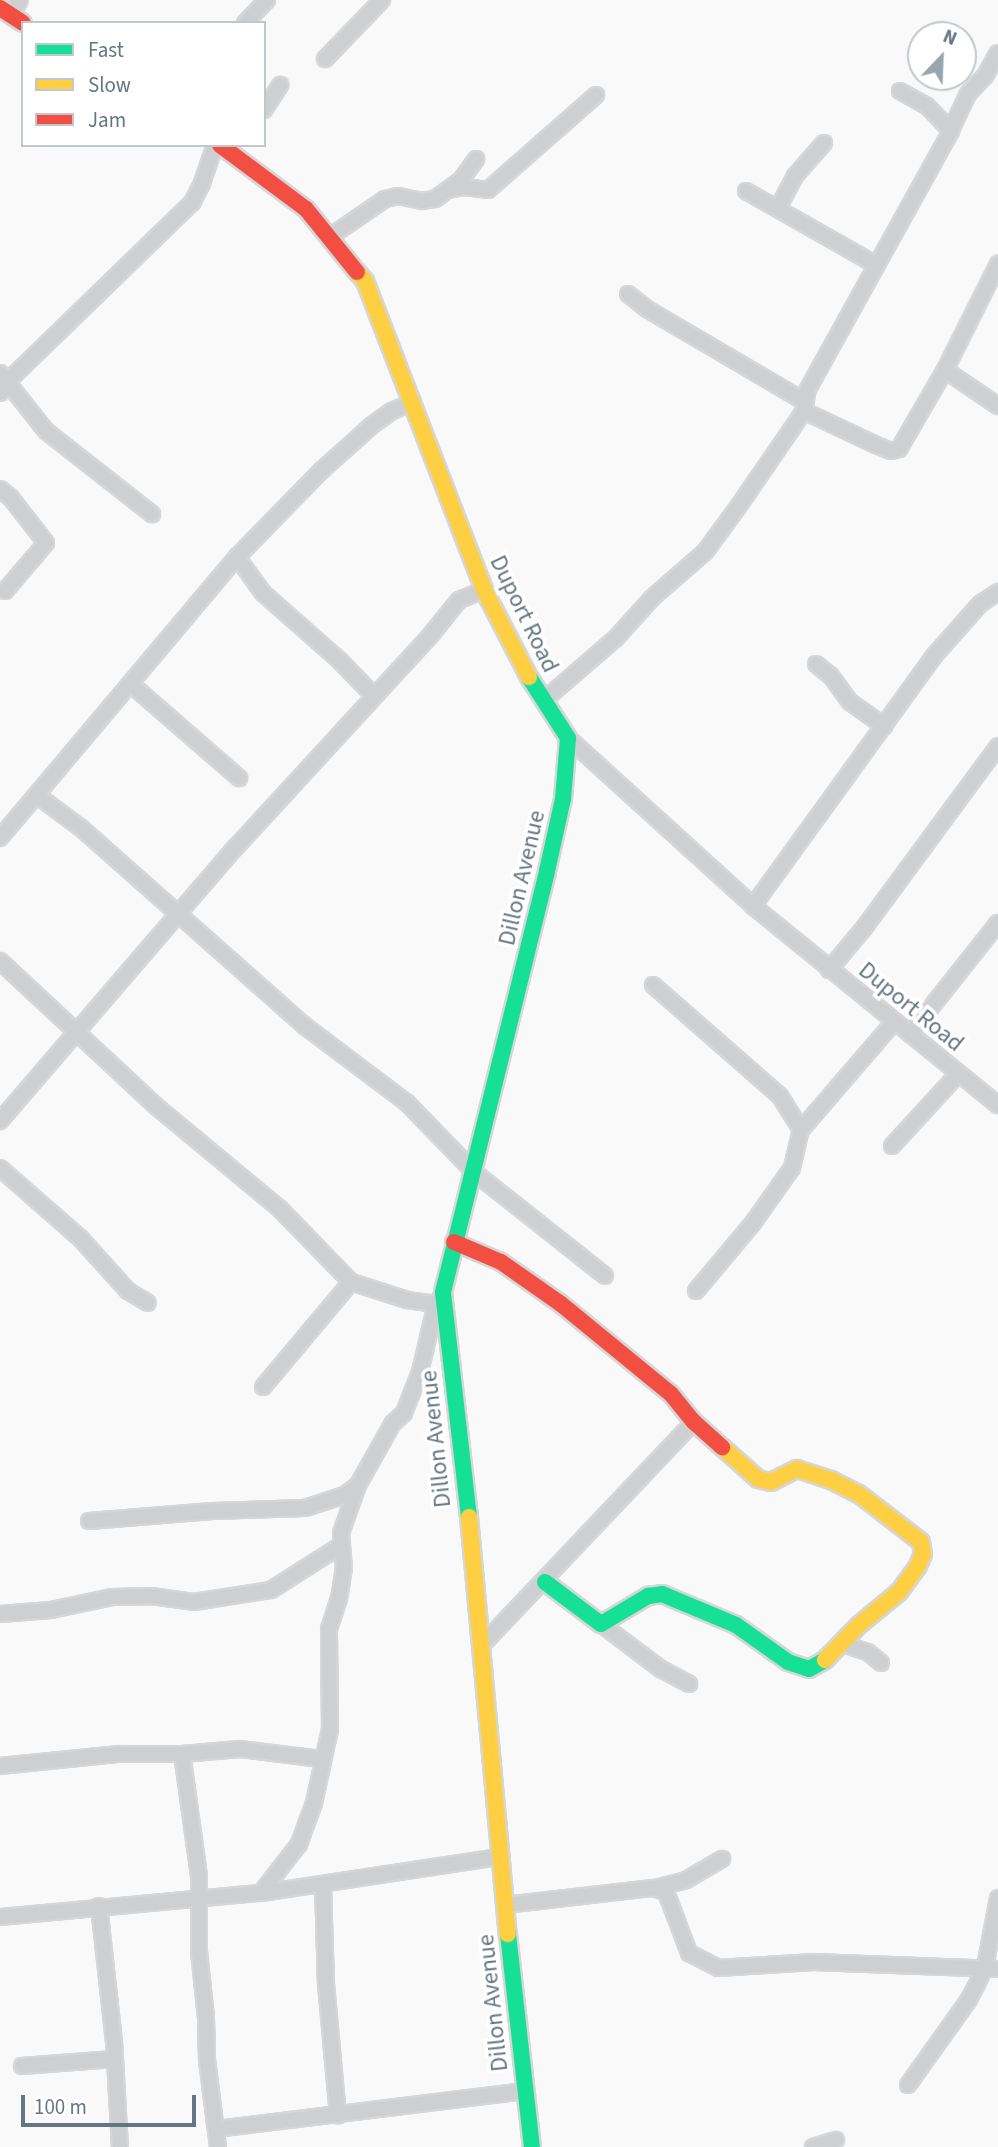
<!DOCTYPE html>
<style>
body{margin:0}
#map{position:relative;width:998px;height:2147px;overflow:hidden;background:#f9f9f9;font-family:"Source Sans 3",sans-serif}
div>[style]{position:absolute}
.roads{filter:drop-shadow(2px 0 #d5d6d7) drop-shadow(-2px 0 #d5d6d7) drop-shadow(0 2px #d5d6d7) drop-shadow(0 -2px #d5d6d7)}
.street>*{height:14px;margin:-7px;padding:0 7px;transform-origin:7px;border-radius:7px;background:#cecfd0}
.fast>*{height:16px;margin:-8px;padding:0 8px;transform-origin:8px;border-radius:8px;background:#16e098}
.slow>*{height:16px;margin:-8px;padding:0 8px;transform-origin:8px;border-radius:8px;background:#ffcf43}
.jam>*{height:16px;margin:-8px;padding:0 8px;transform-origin:8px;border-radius:8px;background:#f24e42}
span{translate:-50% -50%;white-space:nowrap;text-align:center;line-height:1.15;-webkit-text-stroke:7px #fff;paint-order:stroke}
.street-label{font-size:24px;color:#657683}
.legend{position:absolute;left:21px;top:21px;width:245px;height:126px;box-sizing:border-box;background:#fff;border:2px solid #c1c8cd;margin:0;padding:9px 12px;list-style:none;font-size:21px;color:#657683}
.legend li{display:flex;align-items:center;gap:14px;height:35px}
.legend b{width:35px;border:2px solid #c1c8cd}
.north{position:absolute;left:907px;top:21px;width:70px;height:70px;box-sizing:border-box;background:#fff;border:2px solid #c1c8cd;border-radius:50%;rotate:23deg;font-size:19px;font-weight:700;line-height:28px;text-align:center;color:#657683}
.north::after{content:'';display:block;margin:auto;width:24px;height:32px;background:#99a4ac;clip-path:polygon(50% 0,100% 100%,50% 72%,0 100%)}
.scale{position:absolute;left:21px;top:2095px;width:175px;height:32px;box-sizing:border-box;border:4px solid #657683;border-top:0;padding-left:9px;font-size:21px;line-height:24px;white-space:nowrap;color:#657683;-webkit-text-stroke:5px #fff;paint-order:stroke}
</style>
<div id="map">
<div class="roads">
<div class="street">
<i style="left:11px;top:16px;width:18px;rotate:-61deg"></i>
<i style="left:245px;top:23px;width:32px;rotate:-46deg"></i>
<i style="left:325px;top:59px;width:82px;rotate:-46deg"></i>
<i style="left:900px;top:91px;width:31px;rotate:29deg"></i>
<i style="left:927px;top:106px;width:35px;rotate:46deg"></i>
<i style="left:264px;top:110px;width:30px;rotate:-57deg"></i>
<i style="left:448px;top:190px;width:16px;rotate:-11deg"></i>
<i style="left:464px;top:187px;width:24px;rotate:7deg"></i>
<i style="left:488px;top:190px;width:144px;rotate:-41.3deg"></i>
<i style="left:746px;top:191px;width:150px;rotate:29.6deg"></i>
<i style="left:778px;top:208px;width:36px;rotate:-62deg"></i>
<i style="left:795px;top:176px;width:44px;rotate:-48.7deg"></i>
<i style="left:331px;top:236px;width:65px;rotate:-34.4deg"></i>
<i style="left:385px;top:199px;width:13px;rotate:-13deg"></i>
<i style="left:398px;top:196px;width:25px;rotate:12deg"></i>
<i style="left:422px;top:201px;width:13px;rotate:-9deg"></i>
<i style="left:435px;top:199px;width:32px;rotate:-36deg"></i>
<i style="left:461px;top:180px;width:26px;rotate:-54deg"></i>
<i style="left:628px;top:294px;width:24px;rotate:38deg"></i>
<i style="left:647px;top:309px;width:182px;rotate:30.4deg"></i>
<i style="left:945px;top:370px;width:64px;rotate:34.2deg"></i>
<i style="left:0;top:373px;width:74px;rotate:51.6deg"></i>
<i style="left:46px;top:431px;width:135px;rotate:38.1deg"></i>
<i style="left:0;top:393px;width:14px;rotate:-56deg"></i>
<i style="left:8px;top:381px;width:256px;rotate:-44.1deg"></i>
<i style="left:192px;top:203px;width:22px;rotate:-63deg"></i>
<i style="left:202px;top:183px;width:40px;rotate:-71.1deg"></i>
<i style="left:804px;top:411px;width:80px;rotate:25.3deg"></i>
<i style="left:876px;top:445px;width:16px;rotate:22deg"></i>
<i style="left:891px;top:451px;width:8px;rotate:-14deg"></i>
<i style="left:899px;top:449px;width:91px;rotate:-59.8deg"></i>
<i style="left:945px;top:370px;width:119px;rotate:-63.4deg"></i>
<i style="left:0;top:489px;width:14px;rotate:39deg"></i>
<i style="left:11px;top:498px;width:57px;rotate:52.1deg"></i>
<i style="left:46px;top:543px;width:63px;rotate:130.5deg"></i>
<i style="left:237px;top:557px;width:44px;rotate:54.2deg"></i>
<i style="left:263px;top:593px;width:103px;rotate:41.4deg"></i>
<i style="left:340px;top:661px;width:49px;rotate:45.8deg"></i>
<i style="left:816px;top:664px;width:19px;rotate:39deg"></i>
<i style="left:831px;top:676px;width:32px;rotate:54deg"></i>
<i style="left:850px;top:702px;width:42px;rotate:35.2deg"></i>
<i style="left:132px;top:685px;width:142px;rotate:41deg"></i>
<i style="left:543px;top:701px;width:96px;rotate:-40.8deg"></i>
<i style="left:616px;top:638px;width:54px;rotate:-48deg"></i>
<i style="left:652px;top:598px;width:70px;rotate:-41deg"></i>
<i style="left:705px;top:552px;width:56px;rotate:-53.7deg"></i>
<i style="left:738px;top:507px;width:116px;rotate:-55.5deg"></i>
<i style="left:804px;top:411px;width:22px;rotate:-80deg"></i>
<i style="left:808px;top:389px;width:289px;rotate:-61deg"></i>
<i style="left:948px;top:136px;width:47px;rotate:-64.5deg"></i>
<i style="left:968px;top:94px;width:25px;rotate:-47deg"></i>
<i style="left:985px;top:76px;width:26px;rotate:-61deg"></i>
<i style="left:568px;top:738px;width:250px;rotate:42.2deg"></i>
<i style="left:753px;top:906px;width:316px;rotate:39.1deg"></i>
<i style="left:38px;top:796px;width:54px;rotate:36.7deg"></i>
<i style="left:81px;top:828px;width:299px;rotate:41.5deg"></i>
<i style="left:305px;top:1026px;width:128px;rotate:37deg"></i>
<i style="left:407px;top:1103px;width:96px;rotate:45.8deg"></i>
<i style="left:474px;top:1172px;width:167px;rotate:38.4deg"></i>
<i style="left:0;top:838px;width:368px;rotate:-49.9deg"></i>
<i style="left:237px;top:557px;width:122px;rotate:-45.7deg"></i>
<i style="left:322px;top:470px;width:66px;rotate:-41.9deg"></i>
<i style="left:371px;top:426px;width:26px;rotate:-36deg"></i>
<i style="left:392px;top:411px;width:23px;rotate:-23deg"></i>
<i style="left:753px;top:906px;width:307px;rotate:-54.1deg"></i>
<i style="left:933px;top:657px;width:71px;rotate:-48.4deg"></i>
<i style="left:980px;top:604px;width:22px;rotate:-34deg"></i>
<i style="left:0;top:961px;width:213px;rotate:42.9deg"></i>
<i style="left:156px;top:1106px;width:161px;rotate:39.7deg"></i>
<i style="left:280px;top:1209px;width:102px;rotate:45.8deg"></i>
<i style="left:829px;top:970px;width:55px;rotate:-50.2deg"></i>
<i style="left:864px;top:928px;width:226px;rotate:-53.6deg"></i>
<i style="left:653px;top:985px;width:169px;rotate:41.2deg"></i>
<i style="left:780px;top:1096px;width:40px;rotate:58deg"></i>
<i style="left:910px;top:1034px;width:142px;rotate:-51.6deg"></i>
<i style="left:0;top:1121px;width:362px;rotate:-49.3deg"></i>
<i style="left:236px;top:847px;width:287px;rotate:-47.4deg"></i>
<i style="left:430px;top:636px;width:46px;rotate:-51.1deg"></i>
<i style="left:459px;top:600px;width:27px;rotate:-22deg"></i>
<i style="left:892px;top:1146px;width:98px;rotate:-47.5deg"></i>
<i style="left:0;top:1168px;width:108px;rotate:41.2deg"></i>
<i style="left:81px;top:1239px;width:70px;rotate:47.9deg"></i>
<i style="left:128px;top:1291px;width:23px;rotate:31deg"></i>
<i style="left:696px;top:1291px;width:89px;rotate:-50deg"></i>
<i style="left:753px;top:1223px;width:67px;rotate:-54.7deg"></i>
<i style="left:792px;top:1168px;width:39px;rotate:-77deg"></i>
<i style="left:801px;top:1130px;width:143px;rotate:-49.3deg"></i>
<i style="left:263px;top:1387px;width:137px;rotate:-50deg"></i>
<i style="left:351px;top:1282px;width:59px;rotate:17.8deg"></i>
<i style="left:407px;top:1300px;width:29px;rotate:8deg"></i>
<i style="left:436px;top:1304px;width:9px;rotate:-54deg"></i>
<i style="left:89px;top:1521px;width:124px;rotate:-4.6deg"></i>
<i style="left:213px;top:1511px;width:92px;rotate:-1.9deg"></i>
<i style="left:305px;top:1508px;width:42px;rotate:-18deg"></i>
<i style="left:345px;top:1495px;width:16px;rotate:-38deg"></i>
<i style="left:0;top:1614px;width:51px;rotate:-4.5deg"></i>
<i style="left:51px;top:1610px;width:62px;rotate:-12deg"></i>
<i style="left:112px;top:1597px;width:39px;rotate:-1deg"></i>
<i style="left:151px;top:1596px;width:43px;rotate:7.9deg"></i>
<i style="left:194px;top:1602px;width:78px;rotate:-8.9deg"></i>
<i style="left:271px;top:1590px;width:82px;rotate:-32.5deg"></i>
<i style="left:601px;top:1624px;width:75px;rotate:36.9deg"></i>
<i style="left:661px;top:1669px;width:32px;rotate:28deg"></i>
<i style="left:483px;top:1644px;width:306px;rotate:-46.5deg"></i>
<i style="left:843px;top:1644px;width:26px;rotate:18deg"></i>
<i style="left:868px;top:1652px;width:17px;rotate:40deg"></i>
<i style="left:0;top:1766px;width:120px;rotate:-5.8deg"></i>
<i style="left:119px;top:1754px;width:63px"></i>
<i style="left:323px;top:1885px;width:99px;rotate:88.3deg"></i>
<i style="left:326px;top:1984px;width:132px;rotate:84.8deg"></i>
<i style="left:655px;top:1888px;width:32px;rotate:-14deg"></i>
<i style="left:686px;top:1880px;width:42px;rotate:-30.3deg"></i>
<i style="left:261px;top:1893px;width:62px;rotate:-52.2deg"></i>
<i style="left:299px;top:1844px;width:44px;rotate:-69.9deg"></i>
<i style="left:314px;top:1803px;width:76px;rotate:-77.8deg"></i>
<i style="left:330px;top:1729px;width:100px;rotate:-90.6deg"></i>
<i style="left:329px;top:1629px;width:32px;rotate:-72deg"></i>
<i style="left:339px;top:1599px;width:31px;rotate:-81deg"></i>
<i style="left:344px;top:1568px;width:35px;rotate:-95deg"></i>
<i style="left:341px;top:1533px;width:51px;rotate:-70.5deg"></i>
<i style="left:358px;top:1485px;width:71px;rotate:-60.6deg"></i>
<i style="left:393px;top:1423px;width:15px;rotate:-42deg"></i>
<i style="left:404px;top:1413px;width:44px;rotate:-68.7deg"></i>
<i style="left:420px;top:1372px;width:70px;rotate:-76.8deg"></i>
<i style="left:505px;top:1905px;width:149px;rotate:-6.6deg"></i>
<i style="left:653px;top:1888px;width:14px;rotate:17deg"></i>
<i style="left:666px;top:1892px;width:65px;rotate:69.3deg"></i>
<i style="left:689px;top:1953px;width:33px;rotate:27deg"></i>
<i style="left:718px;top:1968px;width:96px;rotate:-3.6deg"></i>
<i style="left:814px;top:1962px;width:184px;rotate:2.2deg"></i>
<i style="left:99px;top:1906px;width:136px;rotate:83.7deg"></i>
<i style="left:114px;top:2041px;width:106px;rotate:86.8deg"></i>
<i style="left:0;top:1917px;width:262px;rotate:-5.3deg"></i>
<i style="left:261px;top:1893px;width:241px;rotate:-8.6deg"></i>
<i style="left:22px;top:2066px;width:92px;rotate:-4.4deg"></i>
<i style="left:908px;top:2085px;width:103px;rotate:-54.5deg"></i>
<i style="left:968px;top:2001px;width:21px;rotate:-62deg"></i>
<i style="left:978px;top:1982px;width:17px;rotate:-65deg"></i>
<i style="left:985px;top:1967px;width:70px;rotate:-79.3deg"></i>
<i style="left:216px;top:2129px;width:311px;rotate:-7deg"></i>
<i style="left:218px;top:2147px;width:88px;rotate:-97.2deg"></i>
<i style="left:207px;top:2060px;width:42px;rotate:-91.4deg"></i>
<i style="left:206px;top:2018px;width:67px;rotate:-96deg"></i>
<i style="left:199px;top:1951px;width:75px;rotate:-90deg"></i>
<i style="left:199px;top:1876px;width:123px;rotate:-97.9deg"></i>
<i style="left:182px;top:1754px;width:58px;rotate:-4.9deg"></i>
<i style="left:240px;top:1749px;width:83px;rotate:7deg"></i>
<i style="left:813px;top:2147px;width:24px;rotate:-17deg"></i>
</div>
<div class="fast">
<i style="left:469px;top:1517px;width:226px;rotate:-96.6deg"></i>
<i style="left:443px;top:1292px;width:434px;rotate:-76.1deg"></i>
<i style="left:547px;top:871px;width:74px;rotate:-77.5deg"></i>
<i style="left:563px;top:799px;width:61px;rotate:-85.3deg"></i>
<i style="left:568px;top:738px;width:72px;rotate:-122.6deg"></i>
<i style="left:545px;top:1582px;width:70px;rotate:36.9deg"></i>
<i style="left:601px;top:1624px;width:55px;rotate:-30.8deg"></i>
<i style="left:648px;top:1596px;width:14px;rotate:-8deg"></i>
<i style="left:662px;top:1594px;width:80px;rotate:22.7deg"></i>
<i style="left:736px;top:1625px;width:64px;rotate:35.4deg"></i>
<i style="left:788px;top:1662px;width:22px;rotate:18deg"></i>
<i style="left:809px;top:1669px;width:18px;rotate:-29deg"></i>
<i style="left:508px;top:1934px;width:214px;rotate:83.6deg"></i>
</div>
<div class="slow">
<i style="left:357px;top:272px;width:12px;rotate:48deg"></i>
<i style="left:365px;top:281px;width:331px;rotate:68.9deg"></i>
<i style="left:484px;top:590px;width:98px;rotate:62.7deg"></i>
<i style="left:722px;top:1447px;width:48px;rotate:41.6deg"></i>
<i style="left:758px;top:1479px;width:13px;rotate:13deg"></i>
<i style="left:771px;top:1482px;width:29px;rotate:-27deg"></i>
<i style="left:797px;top:1469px;width:36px;rotate:18deg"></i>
<i style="left:831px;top:1480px;width:31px;rotate:27deg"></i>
<i style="left:859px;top:1494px;width:78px;rotate:37.7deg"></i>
<i style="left:921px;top:1542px;width:12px;rotate:81deg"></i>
<i style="left:923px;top:1554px;width:13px;rotate:113deg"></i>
<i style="left:918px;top:1566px;width:32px;rotate:126deg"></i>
<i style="left:899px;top:1592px;width:52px;rotate:140.5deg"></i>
<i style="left:859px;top:1625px;width:49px;rotate:134.2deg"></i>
<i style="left:469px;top:1517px;width:419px;rotate:84.7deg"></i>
</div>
<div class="jam">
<i style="left:0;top:8px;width:27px;rotate:33deg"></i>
<i style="left:220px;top:145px;width:107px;rotate:36.7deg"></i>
<i style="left:306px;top:209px;width:81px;rotate:51deg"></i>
<i style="left:454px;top:1242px;width:51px;rotate:23.1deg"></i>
<i style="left:501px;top:1262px;width:73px;rotate:35deg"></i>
<i style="left:561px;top:1304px;width:142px;rotate:39.3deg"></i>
<i style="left:671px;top:1394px;width:36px;rotate:51deg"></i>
<i style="left:694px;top:1422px;width:38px;rotate:42deg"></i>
</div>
</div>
<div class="street-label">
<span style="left:524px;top:614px;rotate:64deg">Duport Road</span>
<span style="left:522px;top:878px;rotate:-77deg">Dillon Avenue</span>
<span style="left:911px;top:1007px;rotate:39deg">Duport Road</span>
<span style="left:436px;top:1439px;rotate:-96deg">Dillon Avenue</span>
<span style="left:493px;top:2003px;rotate:-96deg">Dillon Avenue</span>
</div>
<ul class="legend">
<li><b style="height:9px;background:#16e098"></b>Fast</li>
<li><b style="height:9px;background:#ffcf43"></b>Slow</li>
<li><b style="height:9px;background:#f24e42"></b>Jam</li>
</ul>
<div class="north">N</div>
<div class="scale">100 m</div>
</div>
